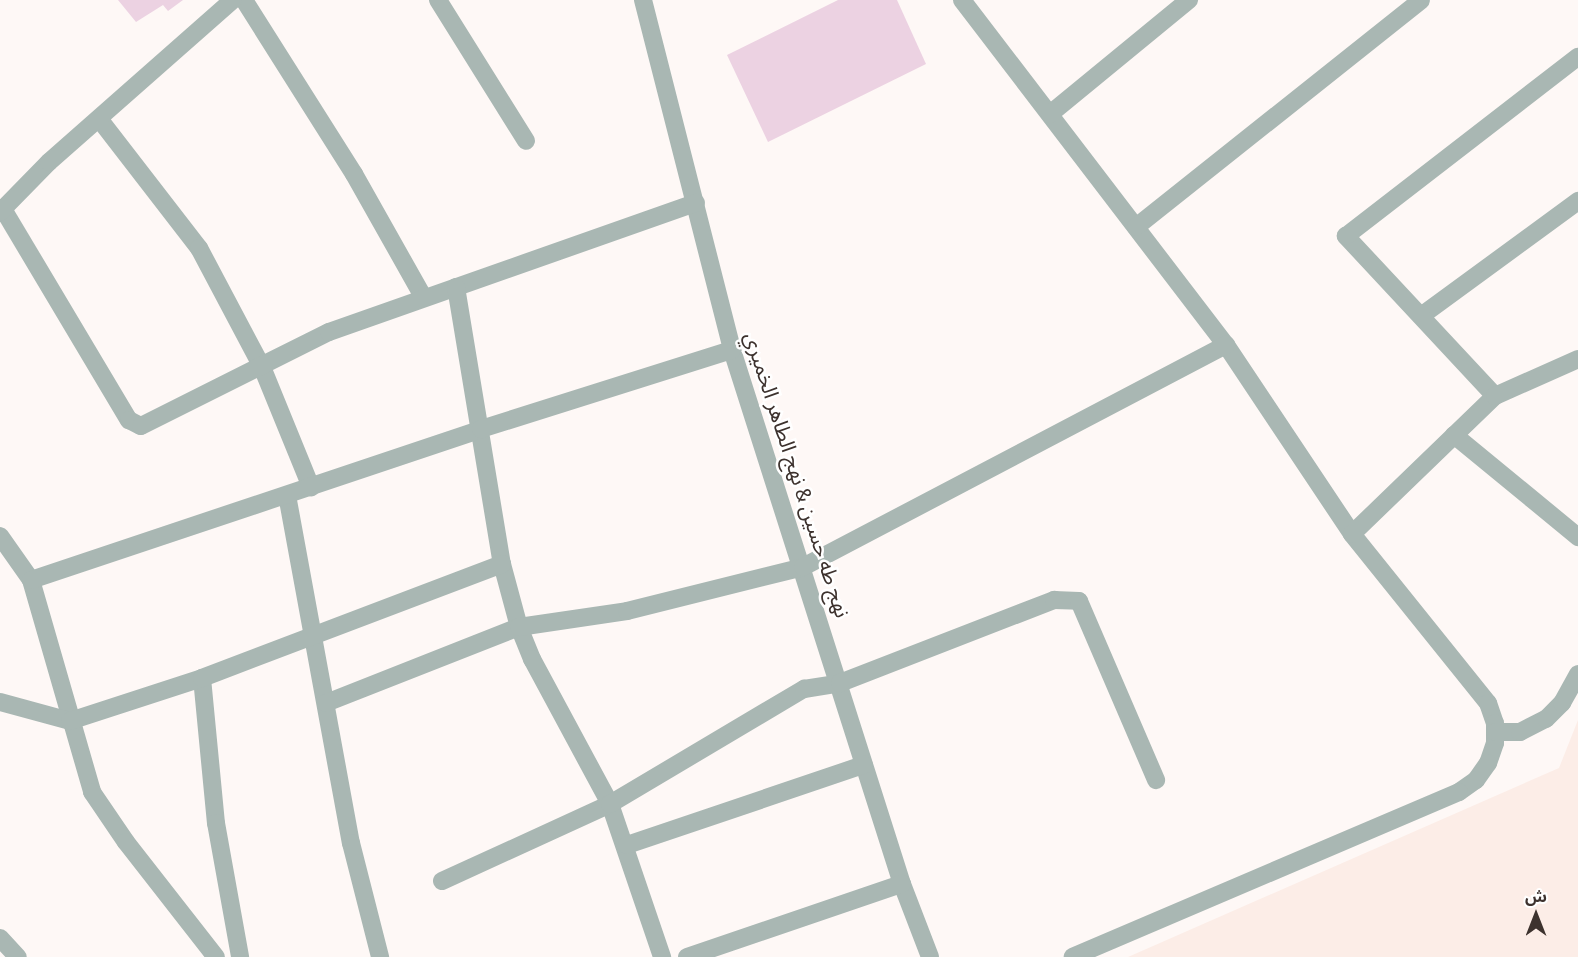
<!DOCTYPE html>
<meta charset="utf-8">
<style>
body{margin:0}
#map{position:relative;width:1578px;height:957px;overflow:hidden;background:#fef8f6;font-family:Cabin,"Noto Sans Arabic",sans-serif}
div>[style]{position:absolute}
.built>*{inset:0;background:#fcede7}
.building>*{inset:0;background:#ecd2e2}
.minor>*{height:18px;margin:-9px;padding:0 9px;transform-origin:9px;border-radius:9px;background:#a9b7b3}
span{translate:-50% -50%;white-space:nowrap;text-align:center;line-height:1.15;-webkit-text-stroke:5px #fff;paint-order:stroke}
.street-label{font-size:21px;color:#3d322e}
.north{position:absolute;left:1506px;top:885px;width:60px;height:60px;-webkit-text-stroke:4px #fff;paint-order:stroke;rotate:0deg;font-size:16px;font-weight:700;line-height:24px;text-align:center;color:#3d322e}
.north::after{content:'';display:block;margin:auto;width:21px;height:27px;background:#3d322e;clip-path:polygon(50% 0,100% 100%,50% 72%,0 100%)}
</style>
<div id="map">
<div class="built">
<i style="clip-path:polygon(1578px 720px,1578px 957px,1128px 957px,1559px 768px)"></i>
</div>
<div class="building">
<i style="clip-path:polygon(118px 0,183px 0,168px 11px,163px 5px,136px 22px)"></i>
<i style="clip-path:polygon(838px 0,897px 0,926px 64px,768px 142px,727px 55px)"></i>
</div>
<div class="minor">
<i style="left:244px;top:0;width:206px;rotate:57.7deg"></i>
<i style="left:354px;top:174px;width:142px;rotate:60.6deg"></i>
<i style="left:438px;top:0;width:166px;rotate:58deg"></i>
<i style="left:643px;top:0;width:361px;rotate:75.7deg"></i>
<i style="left:732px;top:350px;width:560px;rotate:72.34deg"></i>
<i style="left:902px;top:884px;width:78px;rotate:69deg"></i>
<i style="left:962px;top:0;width:434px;rotate:52.6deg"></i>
<i style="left:1226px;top:345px;width:227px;rotate:56.3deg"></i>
<i style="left:1352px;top:534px;width:217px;rotate:51.2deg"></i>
<i style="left:1488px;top:703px;width:21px;rotate:71deg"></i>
<i style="left:1495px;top:723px;width:20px;rotate:90deg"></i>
<i style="left:1495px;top:743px;width:21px;rotate:109deg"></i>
<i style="left:1488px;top:763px;width:21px;rotate:125deg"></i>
<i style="left:1476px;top:780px;width:21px;rotate:145deg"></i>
<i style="left:1459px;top:792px;width:420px;rotate:156.9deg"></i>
<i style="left:1050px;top:114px;width:180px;rotate:-39.4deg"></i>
<i style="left:100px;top:120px;width:162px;rotate:52.3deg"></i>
<i style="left:199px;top:248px;width:135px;rotate:62.1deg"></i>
<i style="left:262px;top:367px;width:130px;rotate:67.8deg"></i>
<i style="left:3px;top:209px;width:246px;rotate:59.2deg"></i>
<i style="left:129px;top:420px;width:13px;rotate:27deg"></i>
<i style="left:141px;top:426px;width:210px;rotate:-26.6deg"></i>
<i style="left:329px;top:332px;width:389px;rotate:-19.4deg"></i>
<i style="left:0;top:212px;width:70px;rotate:-45.6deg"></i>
<i style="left:49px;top:162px;width:245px;rotate:-41.4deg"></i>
<i style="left:1136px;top:227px;width:364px;rotate:-38.5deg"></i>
<i style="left:456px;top:287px;width:281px;rotate:80.6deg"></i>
<i style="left:502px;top:564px;width:65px;rotate:74.9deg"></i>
<i style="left:519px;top:627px;width:35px;rotate:68deg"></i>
<i style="left:532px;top:659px;width:165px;rotate:61.7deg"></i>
<i style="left:610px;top:804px;width:162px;rotate:71.2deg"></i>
<i style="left:1421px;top:316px;width:195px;rotate:-36.2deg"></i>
<i style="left:1495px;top:396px;width:219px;rotate:-133deg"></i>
<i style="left:1346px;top:236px;width:293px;rotate:-37.7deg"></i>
<i style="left:1454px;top:435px;width:161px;rotate:39.4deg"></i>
<i style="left:287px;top:495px;width:354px;rotate:79.6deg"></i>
<i style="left:351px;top:843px;width:118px;rotate:75.7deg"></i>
<i style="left:1352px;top:534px;width:199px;rotate:-44deg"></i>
<i style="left:1495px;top:396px;width:91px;rotate:-24deg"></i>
<i style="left:0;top:536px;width:54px;rotate:54.8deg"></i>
<i style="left:31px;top:580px;width:221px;rotate:73.9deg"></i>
<i style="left:92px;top:792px;width:60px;rotate:55.8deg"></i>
<i style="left:126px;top:842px;width:146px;rotate:52deg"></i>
<i style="left:31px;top:580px;width:475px;rotate:-18.5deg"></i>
<i style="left:481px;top:429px;width:263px;rotate:-17.5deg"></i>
<i style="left:202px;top:678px;width:146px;rotate:84.5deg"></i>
<i style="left:216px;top:823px;width:136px;rotate:79.8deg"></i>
<i style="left:0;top:702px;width:73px;rotate:15.2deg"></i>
<i style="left:70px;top:721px;width:139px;rotate:-18deg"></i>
<i style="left:202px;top:678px;width:321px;rotate:-20.8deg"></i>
<i style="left:326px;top:703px;width:207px;rotate:-21.5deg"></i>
<i style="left:519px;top:627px;width:109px;rotate:-8.4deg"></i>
<i style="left:627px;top:611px;width:181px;rotate:-14deg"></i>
<i style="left:803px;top:567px;width:478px;rotate:-27.7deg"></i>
<i style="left:1495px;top:732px;width:25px"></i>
<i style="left:1520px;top:732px;width:29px;rotate:-27deg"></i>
<i style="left:1546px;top:719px;width:23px;rotate:-45deg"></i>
<i style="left:1562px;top:703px;width:33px;rotate:-61deg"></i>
<i style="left:627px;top:845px;width:250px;rotate:-18.7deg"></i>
<i style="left:442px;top:881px;width:185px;rotate:-24.6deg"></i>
<i style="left:610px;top:804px;width:226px;rotate:-30.7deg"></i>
<i style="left:804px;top:689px;width:36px;rotate:-9deg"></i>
<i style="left:840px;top:683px;width:230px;rotate:-21.2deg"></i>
<i style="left:1054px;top:600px;width:25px;rotate:2deg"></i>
<i style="left:1079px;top:601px;width:195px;rotate:66.7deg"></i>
<i style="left:0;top:938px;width:26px;rotate:47deg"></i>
<i style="left:687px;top:957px;width:227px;rotate:-18.8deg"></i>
</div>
<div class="street-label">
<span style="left:797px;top:475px;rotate:72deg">نهج طه حسين &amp; نهج الطاهر الخميري</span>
</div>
<div class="north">ش</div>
</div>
